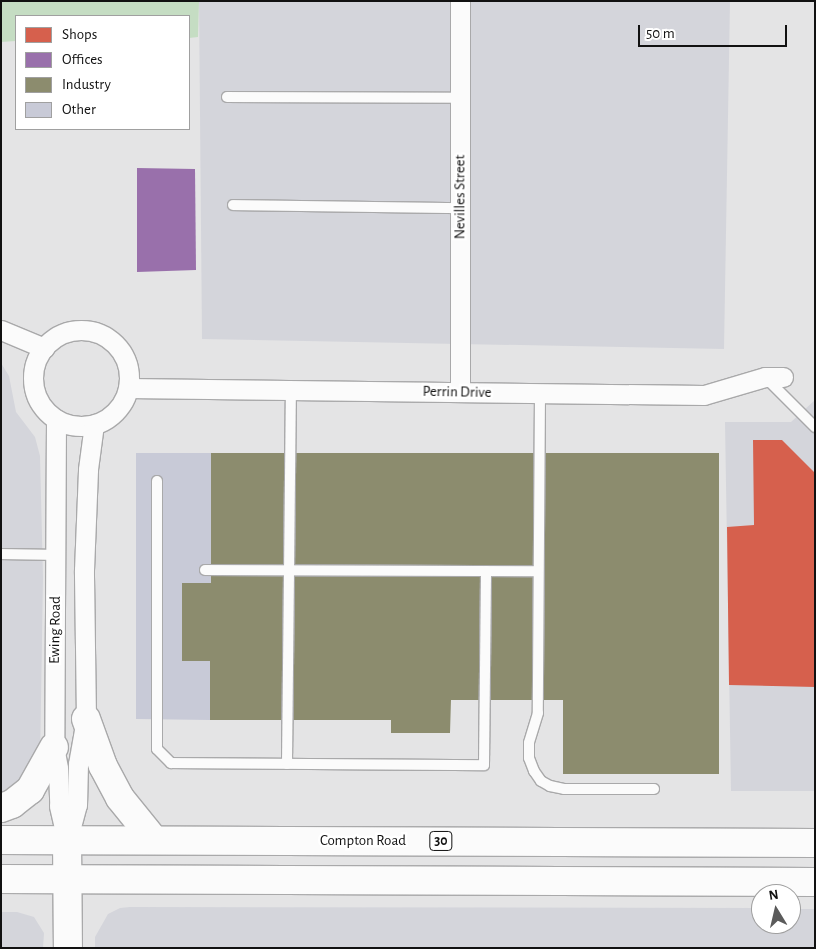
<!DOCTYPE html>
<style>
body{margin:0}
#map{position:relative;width:816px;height:949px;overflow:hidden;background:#e4e4e5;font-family:"Alegreya Sans",sans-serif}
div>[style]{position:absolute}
.built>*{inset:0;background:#d4d5db}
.green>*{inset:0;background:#c5ddc3}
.shops>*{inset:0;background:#d6604d}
.offices>*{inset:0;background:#9970ab}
.industry>*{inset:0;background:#8c8c6e}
.building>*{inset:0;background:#c8cad7}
.roads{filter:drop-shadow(1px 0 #a9a9aa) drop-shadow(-1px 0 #a9a9aa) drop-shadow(0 1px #a9a9aa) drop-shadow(0 -1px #a9a9aa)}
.service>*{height:10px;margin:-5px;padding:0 5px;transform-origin:5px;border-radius:5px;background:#fbfbfb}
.minor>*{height:19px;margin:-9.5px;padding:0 9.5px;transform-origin:9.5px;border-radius:9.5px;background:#fbfbfb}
.minor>.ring{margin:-9.5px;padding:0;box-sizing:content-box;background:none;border:19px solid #fbfbfb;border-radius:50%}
.secondary>*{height:28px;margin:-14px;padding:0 14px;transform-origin:14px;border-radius:14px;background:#fbfbfb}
.primary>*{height:28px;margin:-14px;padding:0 14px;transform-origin:14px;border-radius:14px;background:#fbfbfb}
span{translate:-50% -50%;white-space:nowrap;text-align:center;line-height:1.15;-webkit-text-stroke:5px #fff;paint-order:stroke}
.shield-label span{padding:1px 4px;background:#fff;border:1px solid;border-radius:4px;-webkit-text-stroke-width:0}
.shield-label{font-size:14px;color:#111;font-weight:700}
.street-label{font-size:15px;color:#111}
.frame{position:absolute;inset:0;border:2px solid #111;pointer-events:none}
.legend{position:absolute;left:15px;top:15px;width:175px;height:115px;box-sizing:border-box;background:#fff;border:1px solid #a0a0a0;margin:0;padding:6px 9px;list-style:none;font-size:15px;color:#111}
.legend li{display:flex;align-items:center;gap:10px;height:25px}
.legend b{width:25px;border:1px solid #a0a0a0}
.north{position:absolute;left:751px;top:884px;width:50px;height:50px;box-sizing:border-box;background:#fff;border:1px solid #a0a0a0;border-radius:50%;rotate:351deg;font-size:14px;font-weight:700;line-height:20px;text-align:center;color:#111}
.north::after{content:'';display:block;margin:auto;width:18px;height:22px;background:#5b5b5b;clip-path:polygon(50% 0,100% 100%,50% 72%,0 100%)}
.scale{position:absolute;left:638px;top:25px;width:149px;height:22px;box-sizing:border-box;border:2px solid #111;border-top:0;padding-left:6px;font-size:15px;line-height:18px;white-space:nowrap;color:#111;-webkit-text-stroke:4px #fff;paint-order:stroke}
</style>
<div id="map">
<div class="built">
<i style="clip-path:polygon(199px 1px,730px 1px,724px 349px,202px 339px)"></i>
<i style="clip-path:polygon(1px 363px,9px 376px,16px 412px,35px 437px,40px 456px,43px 577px,40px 762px,1px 800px)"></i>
<i style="clip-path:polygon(815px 400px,815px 791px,731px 791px,725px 422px,791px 422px)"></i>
<i style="clip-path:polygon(130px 907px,761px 908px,761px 924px,791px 924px,791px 909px,815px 909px,815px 948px,95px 948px,95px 937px,108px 914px,120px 908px)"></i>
<i style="clip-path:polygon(1px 912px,17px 912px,34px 917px,44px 933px,43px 948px,1px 948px)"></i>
</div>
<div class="green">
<i style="clip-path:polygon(1px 1px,199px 1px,198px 37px,189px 38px,189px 16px,16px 16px,16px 41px,1px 42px)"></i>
</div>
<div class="shops">
<i style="clip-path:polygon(753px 440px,782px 440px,815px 473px,815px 687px,729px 685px,727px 527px,754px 525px)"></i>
</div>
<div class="offices">
<i style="clip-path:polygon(137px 168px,195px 169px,196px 270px,137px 272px)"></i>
</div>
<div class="industry">
<i style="clip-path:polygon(211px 453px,719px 453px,719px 774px,563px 774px,563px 700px,451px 700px,450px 733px,391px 733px,391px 720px,210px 720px,210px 661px,182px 661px,182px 583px,211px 583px)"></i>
</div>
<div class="building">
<i style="clip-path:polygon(136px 453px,211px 453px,211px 583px,182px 583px,182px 661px,210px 661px,210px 720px,136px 719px)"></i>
</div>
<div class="roads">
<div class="service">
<i style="left:227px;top:97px;width:233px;rotate:0.2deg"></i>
<i style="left:233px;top:205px;width:227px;rotate:0.8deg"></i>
<i style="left:765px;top:377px;width:71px;rotate:45deg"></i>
<i style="left:540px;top:393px;width:320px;rotate:90.4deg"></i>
<i style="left:538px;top:713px;width:31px;rotate:107deg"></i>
<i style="left:529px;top:743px;width:15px;rotate:90deg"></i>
<i style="left:529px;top:758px;width:14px;rotate:69deg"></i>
<i style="left:534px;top:771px;width:12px;rotate:55deg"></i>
<i style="left:541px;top:781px;width:10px;rotate:29deg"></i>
<i style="left:550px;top:786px;width:14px;rotate:12deg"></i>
<i style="left:564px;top:789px;width:90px"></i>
<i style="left:157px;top:481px;width:268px;rotate:90deg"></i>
<i style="left:157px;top:749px;width:20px;rotate:45deg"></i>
<i style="left:171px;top:763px;width:313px;rotate:0.4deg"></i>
<i style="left:484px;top:765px;width:194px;rotate:-89.4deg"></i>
<i style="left:1px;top:554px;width:55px;rotate:1deg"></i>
<i style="left:205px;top:570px;width:333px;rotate:0.2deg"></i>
<i style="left:287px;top:764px;width:374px;rotate:-89.4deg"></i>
</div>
<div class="minor">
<i style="left:1px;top:330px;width:47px;rotate:22.7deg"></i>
<i class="ring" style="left:33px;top:330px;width:77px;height:77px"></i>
<i style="left:128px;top:388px;width:576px;rotate:0.7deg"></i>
<i style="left:704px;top:395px;width:64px;rotate:-16.4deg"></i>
<i style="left:765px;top:377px;width:18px"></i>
<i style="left:460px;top:392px;width:391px;rotate:-90deg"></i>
<i style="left:56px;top:419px;width:328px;rotate:90.3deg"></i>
<i style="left:54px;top:747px;width:21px;rotate:79deg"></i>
<i style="left:58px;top:768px;width:38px;rotate:88deg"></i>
<i style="left:59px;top:806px;width:35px;rotate:77deg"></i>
<i style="left:68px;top:838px;width:34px;rotate:-75deg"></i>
<i style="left:77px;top:805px;width:41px;rotate:-88.6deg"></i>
<i style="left:78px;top:764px;width:46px;rotate:-79.9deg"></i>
<i style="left:86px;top:719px;width:149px;rotate:-90.8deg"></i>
<i style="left:84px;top:570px;width:101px;rotate:-87.7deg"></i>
<i style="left:88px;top:469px;width:45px;rotate:-82.4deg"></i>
</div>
<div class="secondary">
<i style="left:67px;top:840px;width:108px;rotate:89.5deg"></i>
</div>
<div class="primary">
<i style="left:86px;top:719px;width:50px;rotate:70.1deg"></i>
<i style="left:103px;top:766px;width:36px;rotate:62deg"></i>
<i style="left:120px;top:798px;width:54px;rotate:51deg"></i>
<i style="left:1px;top:808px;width:12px;rotate:-20deg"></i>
<i style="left:12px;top:804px;width:23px;rotate:-38deg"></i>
<i style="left:30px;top:790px;width:49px;rotate:-60.8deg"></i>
<i style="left:1px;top:840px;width:814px;rotate:0.21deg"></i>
<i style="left:1px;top:879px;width:814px;rotate:0.21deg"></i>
</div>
</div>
<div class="shield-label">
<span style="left:441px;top:841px">30</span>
</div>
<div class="street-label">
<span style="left:460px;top:197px;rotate:-90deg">Nevilles Street</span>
<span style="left:457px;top:392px;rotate:1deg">Perrin Drive</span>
<span style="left:55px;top:630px;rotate:-89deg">Ewing Road</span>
<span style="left:363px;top:841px">Compton Road</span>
</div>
<div class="frame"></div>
<ul class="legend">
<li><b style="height:14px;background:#d6604d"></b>Shops</li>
<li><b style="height:14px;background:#9970ab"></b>Offices</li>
<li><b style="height:14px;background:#8c8c6e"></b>Industry</li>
<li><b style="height:14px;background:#c8cad7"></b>Other</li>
</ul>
<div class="north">N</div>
<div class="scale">50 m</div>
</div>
